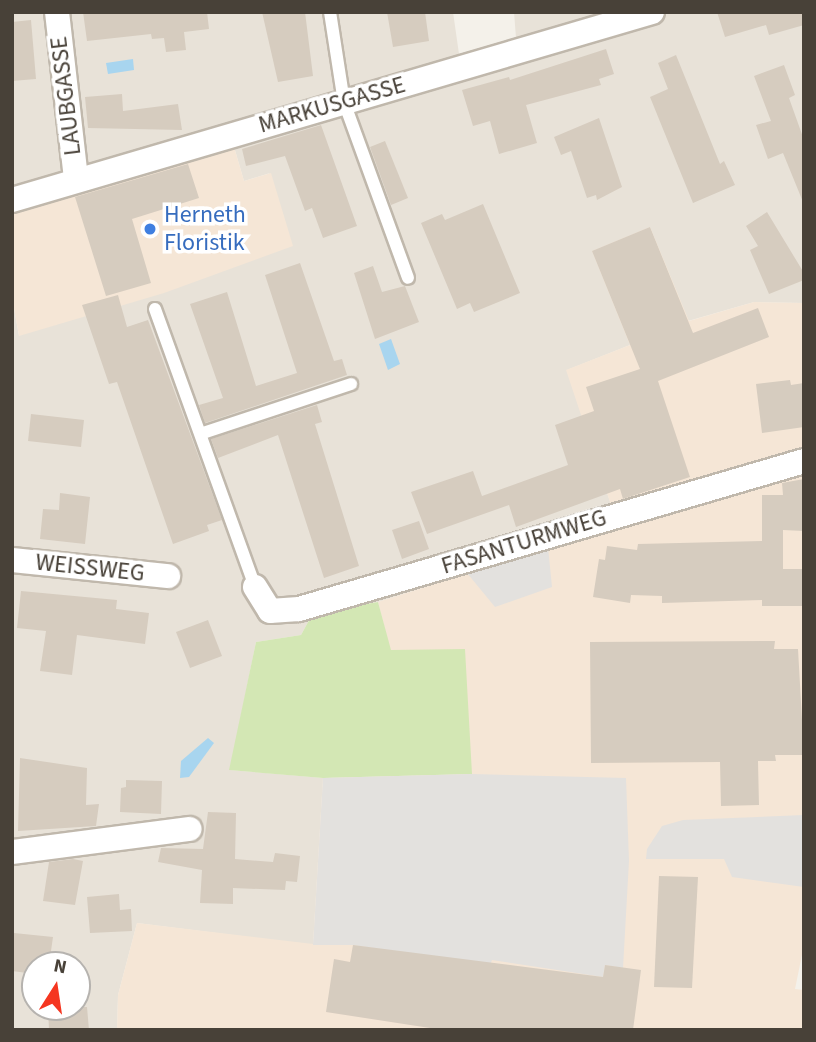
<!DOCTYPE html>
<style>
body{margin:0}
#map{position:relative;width:816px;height:1042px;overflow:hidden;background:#f4f1ea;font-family:"Source Sans 3",sans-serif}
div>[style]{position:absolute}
.residential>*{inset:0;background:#e8e2d8}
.commercial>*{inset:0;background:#f5e6d6}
.green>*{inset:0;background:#d3e7b4}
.parking>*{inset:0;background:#e3e1de}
.water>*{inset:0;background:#a8d5ef}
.building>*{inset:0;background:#d6ccbf}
.roads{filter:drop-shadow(2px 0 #c0b8ac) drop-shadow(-2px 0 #c0b8ac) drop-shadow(0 2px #c0b8ac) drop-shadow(0 -2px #c0b8ac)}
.service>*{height:12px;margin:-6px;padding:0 6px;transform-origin:6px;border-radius:6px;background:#fff}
.minor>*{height:24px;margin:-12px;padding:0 12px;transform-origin:12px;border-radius:12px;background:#fff}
.dots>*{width:19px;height:19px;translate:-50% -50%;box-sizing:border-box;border:4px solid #fff;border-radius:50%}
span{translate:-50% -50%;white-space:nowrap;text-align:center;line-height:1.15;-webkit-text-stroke:7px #fff;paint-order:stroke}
.street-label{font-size:24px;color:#484138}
.shop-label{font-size:24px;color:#366cbe}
.left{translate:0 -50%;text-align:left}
.frame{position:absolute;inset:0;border:14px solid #484138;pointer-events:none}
.north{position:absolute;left:21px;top:951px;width:70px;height:70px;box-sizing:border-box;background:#fff;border:2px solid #b6b3af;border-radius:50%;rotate:12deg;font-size:19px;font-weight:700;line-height:28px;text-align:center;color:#484138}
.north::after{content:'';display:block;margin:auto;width:24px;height:32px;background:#f53620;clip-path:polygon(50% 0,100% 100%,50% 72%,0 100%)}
</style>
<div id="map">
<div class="residential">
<i style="clip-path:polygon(evenodd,12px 12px,453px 12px,459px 54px,516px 38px,514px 12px,804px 12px,804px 303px,754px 302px,688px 321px,650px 227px,630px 345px,567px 370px,618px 526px,378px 602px,313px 613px,301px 635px,256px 642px,230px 770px,323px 778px,313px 945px,137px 923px,118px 995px,117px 1030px,12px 1030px,12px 297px,19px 336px,270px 173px,244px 181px,232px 140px,12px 212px,12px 12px,35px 965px,77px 965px,77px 1007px,35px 1007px,35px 965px)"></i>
</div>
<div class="commercial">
<i style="clip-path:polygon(232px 140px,244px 181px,271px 173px,293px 246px,164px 293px,19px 336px,12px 297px,12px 212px)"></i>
<i style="clip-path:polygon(650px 227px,689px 321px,754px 302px,804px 303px,804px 945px,795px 989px,804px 990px,804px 1030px,117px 1030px,118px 995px,137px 923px,313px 944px,323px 778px,471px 774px,390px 650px,378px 602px,618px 526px,566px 370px,630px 345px,592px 251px)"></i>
</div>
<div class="green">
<i style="clip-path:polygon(378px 602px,391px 650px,465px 649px,472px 774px,323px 778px,229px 770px,256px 642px,301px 635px,313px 613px)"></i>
</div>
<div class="parking">
<i style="clip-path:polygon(548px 547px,552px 587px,495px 607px,467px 573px)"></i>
<i style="clip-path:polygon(472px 774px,626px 778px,629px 861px,623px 968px,605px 965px,603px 977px,492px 960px,490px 965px,353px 945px,313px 945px,323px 778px)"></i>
<i style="clip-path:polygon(804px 815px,804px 887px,732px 877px,724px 859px,646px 859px,647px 849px,662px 826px,683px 820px)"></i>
</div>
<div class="water">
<i style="clip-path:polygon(133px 59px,134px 70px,108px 74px,106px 63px)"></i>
<i style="clip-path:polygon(391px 339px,400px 364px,388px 370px,379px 344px)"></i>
<i style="clip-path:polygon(208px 738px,214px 743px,189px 777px,180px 778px,181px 761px)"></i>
</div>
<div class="building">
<i style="clip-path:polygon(83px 12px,207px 12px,209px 29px,184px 32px,186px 50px,166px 52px,164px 38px,152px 39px,151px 34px,87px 41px)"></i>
<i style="clip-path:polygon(262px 12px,305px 12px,313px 76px,278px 82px)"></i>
<i style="clip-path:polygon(387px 12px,425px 12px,429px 41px,393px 47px)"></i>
<i style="clip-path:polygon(717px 12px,804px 12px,804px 25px,769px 35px,766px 25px,725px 37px)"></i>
<i style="clip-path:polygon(31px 20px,36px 79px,12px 81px,12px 22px)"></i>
<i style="clip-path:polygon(606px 49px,614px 74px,599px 79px,601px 85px,526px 105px,537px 143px,499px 154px,490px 121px,473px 126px,462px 90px,509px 77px,510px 80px)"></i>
<i style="clip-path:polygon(676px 55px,720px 164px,724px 161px,735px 185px,693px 203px,650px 97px,668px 89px,658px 63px)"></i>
<i style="clip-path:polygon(784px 65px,795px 95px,789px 98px,804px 140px,803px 202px,783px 153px,768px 159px,756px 125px,771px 121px,754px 76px)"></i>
<i style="clip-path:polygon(122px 94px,123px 111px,178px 104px,182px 130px,88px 128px,85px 97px)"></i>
<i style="clip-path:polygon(599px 118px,622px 187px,597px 200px,596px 195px,587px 198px,571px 151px,561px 155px,554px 137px)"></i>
<i style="clip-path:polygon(321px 125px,357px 226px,323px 238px,312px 208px,305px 211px,285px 156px,246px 166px,242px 149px)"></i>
<i style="clip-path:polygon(385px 141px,408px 198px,391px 205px,370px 147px)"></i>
<i style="clip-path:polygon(188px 164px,199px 198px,132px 219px,151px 283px,106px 296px,75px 197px)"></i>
<i style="clip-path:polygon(483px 204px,520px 293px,474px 312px,470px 303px,457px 309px,421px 223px,442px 214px,445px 220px)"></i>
<i style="clip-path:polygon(767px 212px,804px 273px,804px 280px,769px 294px,750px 250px,758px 246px,746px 226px)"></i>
<i style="clip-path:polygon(650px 227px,693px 333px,758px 308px,769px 337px,658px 381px,690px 477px,623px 499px,620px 489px,516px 527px,509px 505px,427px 534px,411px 492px,473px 471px,482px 496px,568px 465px,555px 425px,594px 411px,586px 387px,640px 369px,592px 251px)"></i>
<i style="clip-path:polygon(300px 263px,334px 361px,342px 359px,347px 375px,205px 423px,199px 405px,223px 398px,190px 304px,227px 292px,256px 386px,297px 373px,265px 275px)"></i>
<i style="clip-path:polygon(373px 266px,382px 292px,405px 286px,419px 322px,375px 339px,354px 273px)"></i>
<i style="clip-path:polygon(118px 295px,127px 327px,148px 320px,222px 520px,207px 525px,209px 531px,173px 544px,117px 382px,109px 384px,82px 305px)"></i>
<i style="clip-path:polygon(790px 380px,791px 385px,804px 383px,804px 427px,762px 433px,756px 384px)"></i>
<i style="clip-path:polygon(317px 405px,322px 422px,315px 424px,359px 566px,324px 578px,278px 435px,218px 458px,211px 439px)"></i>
<i style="clip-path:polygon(31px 414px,84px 420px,81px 447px,28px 441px)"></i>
<i style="clip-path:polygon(804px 479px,804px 531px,783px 530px,783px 569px,804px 569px,804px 606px,762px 606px,762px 600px,662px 603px,662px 596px,631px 595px,630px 603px,593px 597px,599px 559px,605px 560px,607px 546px,637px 550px,638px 544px,762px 541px,762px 495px,783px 495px,782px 483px)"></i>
<i style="clip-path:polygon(60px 493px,90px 497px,85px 544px,40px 539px,43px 509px,59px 510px)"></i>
<i style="clip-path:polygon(419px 521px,429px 549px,402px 559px,392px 530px)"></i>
<i style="clip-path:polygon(21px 591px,117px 600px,116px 609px,149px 613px,145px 644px,77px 635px,72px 675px,40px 671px,46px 631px,17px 628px)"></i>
<i style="clip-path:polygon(208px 620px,222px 656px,190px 668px,176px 632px)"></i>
<i style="clip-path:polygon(775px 641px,774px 649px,798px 649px,804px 755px,775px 755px,776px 761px,758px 761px,759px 805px,721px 806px,720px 762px,591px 763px,590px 642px)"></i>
<i style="clip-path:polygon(20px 758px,87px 768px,86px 805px,99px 804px,96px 826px,18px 831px)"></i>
<i style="clip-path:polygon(126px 780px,162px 781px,161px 814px,120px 812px,121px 788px,126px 787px)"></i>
<i style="clip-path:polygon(208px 812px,236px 813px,235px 859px,273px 862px,275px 853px,300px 856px,297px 882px,286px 881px,285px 890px,233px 888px,233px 904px,200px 903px,202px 870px,158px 862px,161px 848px,203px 849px)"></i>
<i style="clip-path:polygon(73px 859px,83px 861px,75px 905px,43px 901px,49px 862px)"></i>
<i style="clip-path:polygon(659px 876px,698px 877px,692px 988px,654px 987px)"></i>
<i style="clip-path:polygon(119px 894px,120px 910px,131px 909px,132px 931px,90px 933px,87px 897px)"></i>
<i style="clip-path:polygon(14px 933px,53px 937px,50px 958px,42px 957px,41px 965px,35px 965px,35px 974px,12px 971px)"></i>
<i style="clip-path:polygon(353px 945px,603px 977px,605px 965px,641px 970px,633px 1030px,443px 1030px,326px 1012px,334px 959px,350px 962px)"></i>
<i style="clip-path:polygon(48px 1007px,87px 1007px,89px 1030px,49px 1030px)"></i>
</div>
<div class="roads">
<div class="service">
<i style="left:330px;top:12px;width:91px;rotate:81.2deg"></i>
<i style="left:344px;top:102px;width:187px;rotate:70deg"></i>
<i style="left:155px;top:309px;width:295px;rotate:70.2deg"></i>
<i style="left:203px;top:433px;width:156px;rotate:-18.3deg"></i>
</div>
<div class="minor">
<i style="left:57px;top:12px;width:169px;rotate:83.5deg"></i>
<i style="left:12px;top:200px;width:667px;rotate:-16.37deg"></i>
<i style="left:12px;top:560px;width:157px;rotate:5.9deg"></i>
<i style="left:255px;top:587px;width:28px;rotate:58deg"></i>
<i style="left:270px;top:611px;width:29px;rotate:-4deg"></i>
<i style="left:299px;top:609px;width:526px;rotate:-16.33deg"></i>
<i style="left:12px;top:852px;width:179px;rotate:-7.4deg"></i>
</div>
</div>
<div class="dots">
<i style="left:150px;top:229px;background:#3f7fe0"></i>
</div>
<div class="street-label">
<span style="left:66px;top:96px;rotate:-97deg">LAUBGASSE</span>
<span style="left:332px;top:105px;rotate:-16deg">MARKUSGASSE</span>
<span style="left:524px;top:542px;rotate:-17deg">FASANTURMWEG</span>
<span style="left:90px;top:568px;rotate:6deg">WEISSWEG</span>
</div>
<div class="shop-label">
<span class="left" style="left:164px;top:229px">Herneth<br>Floristik</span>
</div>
<div class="frame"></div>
<div class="north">N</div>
</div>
